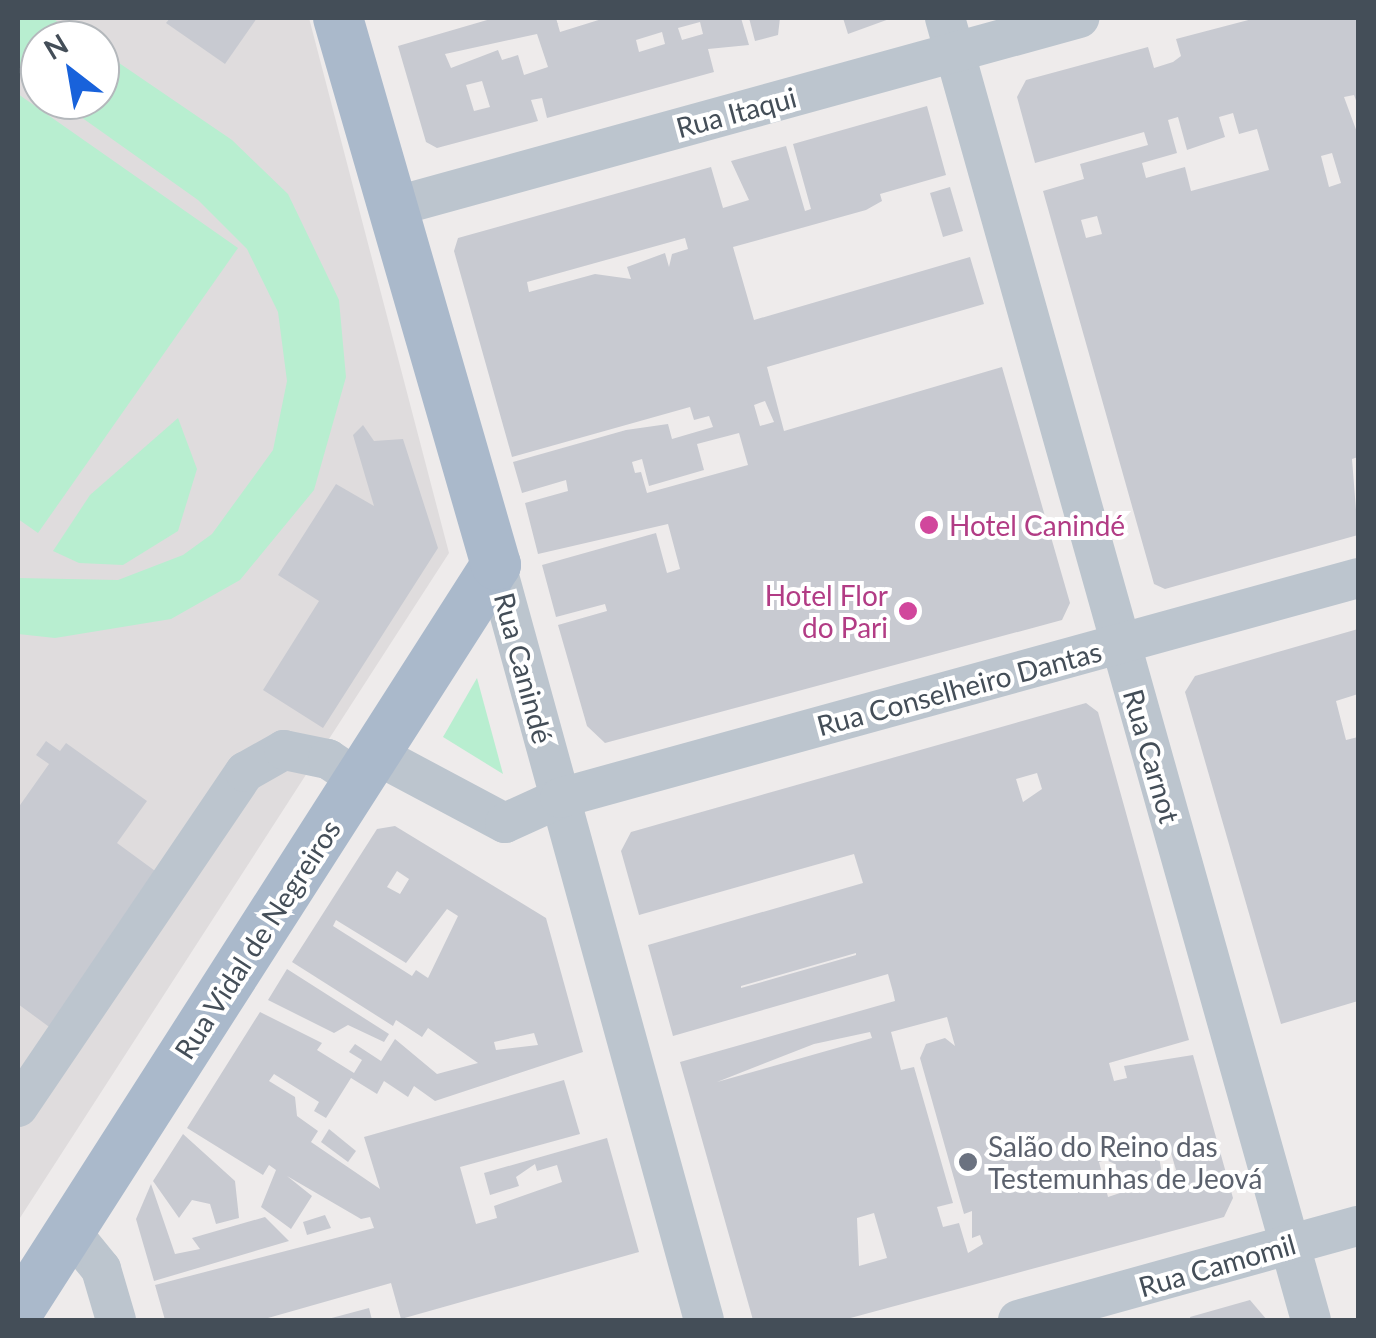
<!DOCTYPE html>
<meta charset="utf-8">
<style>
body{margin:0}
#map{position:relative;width:1376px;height:1338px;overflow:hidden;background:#eeebeb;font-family:Lato,sans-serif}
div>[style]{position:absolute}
.education>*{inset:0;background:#dfdcdd}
.green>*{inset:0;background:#b8eed0}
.building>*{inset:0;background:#c8cad1}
.minor>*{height:40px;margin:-20px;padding:0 20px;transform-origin:20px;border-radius:20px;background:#bcc5ce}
.major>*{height:50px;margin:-25px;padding:0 25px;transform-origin:25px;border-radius:25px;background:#aab9cb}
.dots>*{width:28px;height:28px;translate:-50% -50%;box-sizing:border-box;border:5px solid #fff;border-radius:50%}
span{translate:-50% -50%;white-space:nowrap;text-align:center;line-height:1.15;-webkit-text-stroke:8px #fff;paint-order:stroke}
.street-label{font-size:28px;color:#444e58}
.hotel-label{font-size:28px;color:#b23c85}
.left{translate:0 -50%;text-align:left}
.right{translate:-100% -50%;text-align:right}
.worship-label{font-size:28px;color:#5b616d}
.frame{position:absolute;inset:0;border:20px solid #444e58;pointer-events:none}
.north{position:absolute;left:20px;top:20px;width:100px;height:100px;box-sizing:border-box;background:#fff;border:2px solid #b4b8bc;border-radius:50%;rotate:329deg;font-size:28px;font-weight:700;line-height:40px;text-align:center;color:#444e58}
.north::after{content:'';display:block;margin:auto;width:35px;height:45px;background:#1862db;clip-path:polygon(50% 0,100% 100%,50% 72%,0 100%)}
</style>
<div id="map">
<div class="education">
<i style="clip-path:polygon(evenodd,18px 18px,309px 18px,449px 553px,18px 1221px,18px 18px,40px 40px,100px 40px,100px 100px,40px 100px,40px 40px)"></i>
</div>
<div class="green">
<i style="clip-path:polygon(18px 18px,52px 18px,85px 40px,40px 40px,40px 88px,18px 72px)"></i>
<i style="clip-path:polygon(100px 50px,232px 140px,288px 194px,339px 300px,346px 377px,314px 490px,240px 580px,171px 619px,55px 638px,18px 634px,18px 578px,118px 580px,183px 555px,212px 534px,273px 450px,287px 381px,278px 312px,247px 249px,198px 200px,57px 100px,100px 100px)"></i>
<i style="clip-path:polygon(18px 94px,238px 248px,38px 533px,18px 519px)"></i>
<i style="clip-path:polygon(178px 418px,197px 469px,178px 531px,123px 565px,79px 563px,53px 551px,90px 495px)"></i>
<i style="clip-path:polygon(477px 678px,503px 774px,443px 737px)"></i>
</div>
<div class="building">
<i style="clip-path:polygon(170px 18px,257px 18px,225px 64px,166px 23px)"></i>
<i style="clip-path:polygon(evenodd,494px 18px,556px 18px,560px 32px,605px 18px,741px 18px,749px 45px,708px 49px,714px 72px,547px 118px,542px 98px,531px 100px,538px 121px,437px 148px,426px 142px,398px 46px,494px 18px,700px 22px,703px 34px,682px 40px,678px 28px,700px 22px,494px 18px,662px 32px,665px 44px,639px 52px,636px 40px,662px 32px,494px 18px,537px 34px,548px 67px,524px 75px,518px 55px,502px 60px,498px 50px,451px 68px,445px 54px,537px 34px,494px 18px,482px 81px,490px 107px,474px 111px,466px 85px,482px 81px)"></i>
<i style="clip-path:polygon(749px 18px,780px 18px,778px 35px,755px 41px)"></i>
<i style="clip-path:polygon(843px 18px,892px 18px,848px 34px)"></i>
<i style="clip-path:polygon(evenodd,1256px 18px,1358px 18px,1358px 106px,1354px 95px,1344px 97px,1358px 135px,1358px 457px,1352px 459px,1358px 535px,1165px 589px,1154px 584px,1043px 191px,1084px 179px,1080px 164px,1148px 145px,1144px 132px,1035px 163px,1017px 97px,1026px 80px,1148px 47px,1154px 68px,1173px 62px,1181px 56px,1176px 39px,1256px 18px,1233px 113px,1239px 134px,1257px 129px,1269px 170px,1191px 191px,1185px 167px,1146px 178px,1142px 163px,1177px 153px,1168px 120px,1178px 117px,1187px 150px,1225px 137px,1219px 117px,1233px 113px,1256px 18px,1332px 153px,1341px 183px,1329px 187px,1321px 156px,1332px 153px,1256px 18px,1097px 216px,1102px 234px,1086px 238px,1081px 220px,1097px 216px)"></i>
<i style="clip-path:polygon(evenodd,927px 106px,946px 175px,880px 194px,882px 201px,866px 210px,733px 247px,754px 320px,970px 257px,984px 304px,767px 367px,784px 431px,1002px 367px,1070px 603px,1062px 620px,605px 743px,587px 726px,558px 625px,607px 611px,605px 604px,556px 617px,542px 565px,656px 533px,667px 573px,680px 569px,668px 524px,538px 554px,525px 503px,568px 491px,566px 480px,522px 493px,513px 462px,626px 430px,668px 424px,672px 439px,713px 427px,709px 416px,694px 420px,690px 407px,512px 457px,454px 251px,458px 238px,711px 167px,723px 208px,749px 200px,731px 161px,786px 146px,805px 211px,811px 209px,793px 144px,927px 106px,685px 238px,688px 249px,672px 254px,669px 267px,665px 253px,627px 267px,631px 279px,595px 274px,529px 292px,527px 282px,685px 238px,927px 106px,765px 401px,774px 422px,760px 426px,754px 405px,765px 401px,927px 106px,739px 433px,748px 465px,647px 493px,641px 472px,635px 473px,632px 462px,642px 459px,649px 486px,704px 470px,697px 444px,739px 433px)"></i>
<i style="clip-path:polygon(950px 187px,963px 231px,943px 237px,930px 193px)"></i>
<i style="clip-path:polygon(363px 425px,374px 441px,403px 439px,438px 548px,323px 728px,263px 690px,319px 601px,278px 575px,336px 484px,374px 506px,353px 435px)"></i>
<i style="clip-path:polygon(1358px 629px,1358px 694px,1336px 701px,1346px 740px,1358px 737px,1358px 1001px,1281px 1024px,1185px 692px,1195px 676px)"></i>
<i style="clip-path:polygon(evenodd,1086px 703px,1098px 712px,1189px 1040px,1109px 1063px,1114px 1081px,1127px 1078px,1124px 1066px,1193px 1055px,1233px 1198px,1224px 1217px,843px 1320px,753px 1320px,680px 1062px,895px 1001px,893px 992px,888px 974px,673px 1036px,648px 945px,863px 883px,854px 854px,639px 915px,621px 851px,631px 832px,1086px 703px,1037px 773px,1042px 789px,1023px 802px,1016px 779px,1037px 773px,1086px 703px,856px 953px,856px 955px,741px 988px,741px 986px,856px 953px,1086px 703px,947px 1017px,955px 1046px,945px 1038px,926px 1044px,920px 1058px,964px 1214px,972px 1211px,972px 1238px,980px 1235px,983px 1244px,968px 1253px,959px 1223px,943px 1227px,937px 1207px,953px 1203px,914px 1067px,901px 1070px,891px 1032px,947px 1017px,1086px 703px,870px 1032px,872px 1038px,717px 1082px,814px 1044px,870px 1032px,1086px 703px,1157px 1145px,1169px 1146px,1176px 1170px,1163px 1180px,1157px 1145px,1086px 703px,1106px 1160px,1115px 1164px,1123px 1192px,1108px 1197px,1099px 1162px,1106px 1160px,1086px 703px,874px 1213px,887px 1258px,859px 1266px,857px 1218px,874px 1213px)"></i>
<i style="clip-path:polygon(46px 741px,60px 751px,66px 743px,147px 801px,117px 843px,162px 876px,52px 1029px,18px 1004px,18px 808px,49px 764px,36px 755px)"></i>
<i style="clip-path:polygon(evenodd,395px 826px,546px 918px,583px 1052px,435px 1101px,414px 1086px,408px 1097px,384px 1081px,377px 1094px,351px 1078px,326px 1118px,314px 1111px,319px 1102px,274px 1074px,269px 1081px,295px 1097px,297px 1116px,318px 1131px,311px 1142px,380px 1189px,364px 1137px,564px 1080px,580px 1134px,460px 1167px,476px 1224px,497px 1218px,494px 1206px,562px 1182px,557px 1165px,537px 1171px,535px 1164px,516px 1177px,519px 1186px,490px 1195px,484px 1173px,607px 1138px,639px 1252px,401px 1319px,391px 1283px,261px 1320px,165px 1320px,155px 1285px,374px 1228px,370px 1217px,361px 1219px,287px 1176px,312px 1196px,291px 1229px,261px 1207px,276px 1170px,269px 1165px,263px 1175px,187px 1128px,260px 1012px,322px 1043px,317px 1050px,354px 1073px,362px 1060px,349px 1052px,355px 1044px,381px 1061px,395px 1039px,437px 1074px,478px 1063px,428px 1028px,422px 1037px,396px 1020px,393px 1026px,292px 962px,377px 829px,395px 826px,397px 871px,409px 879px,400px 894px,387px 887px,397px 871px,395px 826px,447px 909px,458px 916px,428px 978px,416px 970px,412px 976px,333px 926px,336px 920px,406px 963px,447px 909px,395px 826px,534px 1033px,538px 1045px,496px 1050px,494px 1042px,534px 1033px)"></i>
<i style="clip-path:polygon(287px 969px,389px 1034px,384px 1042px,348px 1025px,334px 1033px,268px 1000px)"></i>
<i style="clip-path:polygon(329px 1129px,356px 1151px,348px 1162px,321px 1142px)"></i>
<i style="clip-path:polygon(183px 1134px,235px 1181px,239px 1218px,216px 1224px,210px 1204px,192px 1200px,179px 1218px,153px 1181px)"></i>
<i style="clip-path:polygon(151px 1184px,175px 1254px,200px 1249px,192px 1238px,265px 1217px,289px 1241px,154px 1281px,136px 1219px)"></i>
<i style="clip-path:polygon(325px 1215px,331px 1228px,307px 1235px,303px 1222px)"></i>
<i style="clip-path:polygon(1250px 1300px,1267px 1320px,1191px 1320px,1190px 1317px)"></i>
<i style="clip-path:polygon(369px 1308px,372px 1320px,328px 1320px,328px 1319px)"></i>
</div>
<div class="minor">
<i style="left:945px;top:18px;width:1352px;rotate:74.3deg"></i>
<i style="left:393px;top:207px;width:712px;rotate:-15.4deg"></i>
<i style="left:496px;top:565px;width:783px;rotate:74.6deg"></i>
<i style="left:375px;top:754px;width:147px;rotate:28deg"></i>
<i style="left:505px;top:823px;width:60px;rotate:-24.4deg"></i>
<i style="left:560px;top:798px;width:828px;rotate:-15.41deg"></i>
<i style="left:18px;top:1107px;width:405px;rotate:-55.9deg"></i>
<i style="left:245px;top:772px;width:45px;rotate:-29.4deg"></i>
<i style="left:284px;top:750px;width:45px;rotate:11.6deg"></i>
<i style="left:328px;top:759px;width:37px;rotate:34deg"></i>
<i style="left:70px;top:1231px;width:49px;rotate:50.8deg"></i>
<i style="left:101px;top:1269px;width:53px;rotate:73.6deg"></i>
<i style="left:1018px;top:1320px;width:353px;rotate:-15.5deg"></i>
</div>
<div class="major">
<i style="left:18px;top:1312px;width:887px;rotate:-57.39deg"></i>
<i style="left:496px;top:565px;width:569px;rotate:-106.11deg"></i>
</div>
<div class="dots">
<i style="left:929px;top:525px;background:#d1479c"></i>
<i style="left:908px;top:611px;background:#d1479c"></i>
<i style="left:968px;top:1162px;background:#6b7280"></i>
</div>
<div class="street-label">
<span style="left:736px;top:112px;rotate:-15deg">Rua Itaqui</span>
<span style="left:524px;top:668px;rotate:75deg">Rua Canindé</span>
<span style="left:959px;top:688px;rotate:-15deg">Rua Conselheiro Dantas</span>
<span style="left:1152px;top:756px;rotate:74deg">Rua Carnot</span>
<span style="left:257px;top:939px;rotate:-57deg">Rua Vidal de Negreiros</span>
<span style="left:1217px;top:1265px;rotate:-16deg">Rua Camomil</span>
</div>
<div class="hotel-label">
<span class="left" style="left:949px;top:525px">Hotel Canindé</span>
<span class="right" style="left:888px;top:611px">Hotel Flor<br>do Pari</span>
</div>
<div class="worship-label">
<span class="left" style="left:988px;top:1162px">Salão do Reino das<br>Testemunhas de Jeová</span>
</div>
<div class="frame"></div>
<div class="north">N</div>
</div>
